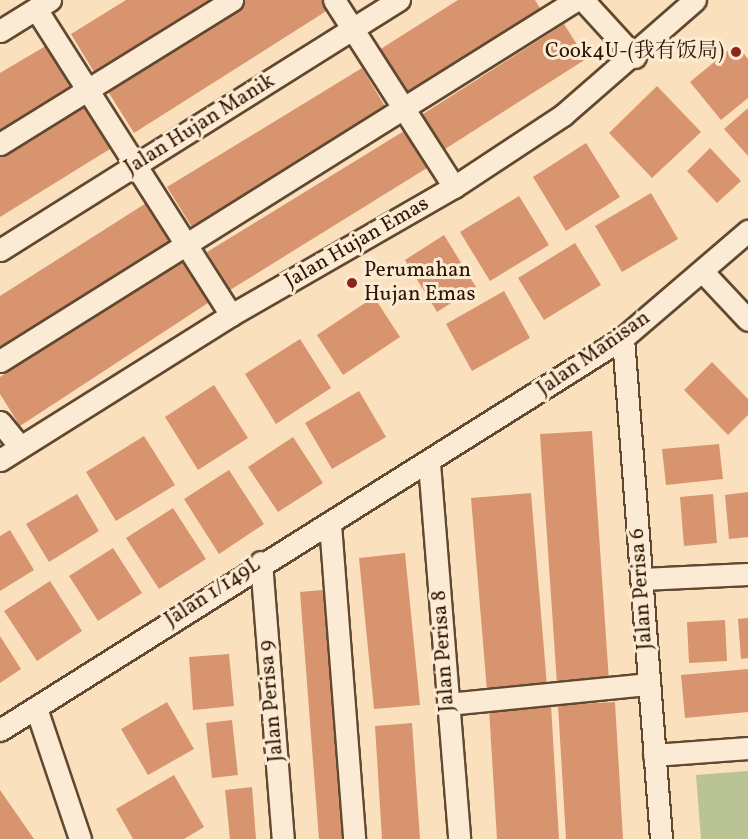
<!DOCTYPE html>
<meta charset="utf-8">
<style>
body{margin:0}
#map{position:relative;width:748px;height:839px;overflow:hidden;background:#fae0bd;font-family:Vollkorn,"Noto Serif SC",serif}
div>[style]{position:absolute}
.green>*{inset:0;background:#bac394}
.building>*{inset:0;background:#d8946f}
.roads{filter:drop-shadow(2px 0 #614830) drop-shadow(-2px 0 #614830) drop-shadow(0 2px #614830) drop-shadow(0 -2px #614830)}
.minor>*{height:21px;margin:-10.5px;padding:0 10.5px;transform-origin:10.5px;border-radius:10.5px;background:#fcebd4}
.dots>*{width:16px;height:16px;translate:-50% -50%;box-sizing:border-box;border:3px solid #fcebd4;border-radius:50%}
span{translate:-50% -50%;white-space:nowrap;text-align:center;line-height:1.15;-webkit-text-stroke:6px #fcebd4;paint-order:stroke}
.poi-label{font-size:21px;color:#2e1501}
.right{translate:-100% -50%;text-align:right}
.left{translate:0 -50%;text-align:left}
.street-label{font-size:21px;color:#2e1501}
</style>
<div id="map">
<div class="green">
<i style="clip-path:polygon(748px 771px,748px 839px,701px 839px,696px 775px)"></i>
</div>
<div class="building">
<i style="clip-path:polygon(126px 0,210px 0,94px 72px,71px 34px)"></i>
<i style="clip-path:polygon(239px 0,322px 0,328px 10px,134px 133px,104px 85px)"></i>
<i style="clip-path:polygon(458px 0,535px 0,543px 13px,409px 98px,379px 50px)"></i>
<i style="clip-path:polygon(564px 24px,586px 59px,442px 151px,420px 116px)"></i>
<i style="clip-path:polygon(54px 41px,80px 85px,0 133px,0 73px)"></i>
<i style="clip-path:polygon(736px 44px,748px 59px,748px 98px,721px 120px,690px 82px)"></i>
<i style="clip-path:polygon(362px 68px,389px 113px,195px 232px,167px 187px)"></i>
<i style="clip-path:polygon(657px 86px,701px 132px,652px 178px,609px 133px)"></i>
<i style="clip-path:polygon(89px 97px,118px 144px,0 217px,0 152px)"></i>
<i style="clip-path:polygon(748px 108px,748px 156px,724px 129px)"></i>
<i style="clip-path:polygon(404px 131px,427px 168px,230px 290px,207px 252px)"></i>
<i style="clip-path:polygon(586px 143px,620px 197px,566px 231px,533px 177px)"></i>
<i style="clip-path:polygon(710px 148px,741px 181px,717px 203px,687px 171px)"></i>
<i style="clip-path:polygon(651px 193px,678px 239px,622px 272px,595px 226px)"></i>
<i style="clip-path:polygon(519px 196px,549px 245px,490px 281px,460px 232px)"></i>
<i style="clip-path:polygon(151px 200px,177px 242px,0 353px,0 296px)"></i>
<i style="clip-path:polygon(444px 235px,476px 287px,437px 312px,405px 260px)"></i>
<i style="clip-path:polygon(575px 243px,601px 285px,544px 320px,518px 278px)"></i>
<i style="clip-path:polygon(186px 255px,214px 299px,20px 426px,0 394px,0 377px)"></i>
<i style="clip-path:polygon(504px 291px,530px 338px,472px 371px,446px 324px)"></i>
<i style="clip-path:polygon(374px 297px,400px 337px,343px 375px,317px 335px)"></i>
<i style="clip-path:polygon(300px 339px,331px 388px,276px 424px,245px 374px)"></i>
<i style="clip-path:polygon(712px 362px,748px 399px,748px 415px,728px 435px,684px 390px)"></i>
<i style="clip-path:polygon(214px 385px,248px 438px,198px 470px,165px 417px)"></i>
<i style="clip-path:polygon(359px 391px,386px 437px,332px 469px,305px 423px)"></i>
<i style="clip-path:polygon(592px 431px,609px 681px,557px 684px,540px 434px)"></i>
<i style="clip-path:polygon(144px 436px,175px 485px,116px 521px,86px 472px)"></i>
<i style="clip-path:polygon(293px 437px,323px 483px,278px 512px,248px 467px)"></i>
<i style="clip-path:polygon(719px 444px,723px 479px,666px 485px,662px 449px)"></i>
<i style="clip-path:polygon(229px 470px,264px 524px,219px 554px,184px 499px)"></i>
<i style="clip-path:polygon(748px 492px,748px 537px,729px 539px,725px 495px)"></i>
<i style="clip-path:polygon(531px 493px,547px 686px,487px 691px,471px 498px)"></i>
<i style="clip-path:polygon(77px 494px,99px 531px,49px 562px,26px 524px)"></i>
<i style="clip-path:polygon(713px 494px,717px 543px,684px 546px,680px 497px)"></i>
<i style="clip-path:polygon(173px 508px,206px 559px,159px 589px,126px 538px)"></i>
<i style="clip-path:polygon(10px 530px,34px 570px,0 591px,0 536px)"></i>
<i style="clip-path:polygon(113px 548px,142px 593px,98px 621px,69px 576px)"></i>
<i style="clip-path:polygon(405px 553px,420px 705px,374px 709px,359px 558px)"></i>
<i style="clip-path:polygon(50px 581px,82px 631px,37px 661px,4px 611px)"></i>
<i style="clip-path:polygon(345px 588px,365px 839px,319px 839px,300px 592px)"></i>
<i style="clip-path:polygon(748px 618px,748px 658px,741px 659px,738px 619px)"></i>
<i style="clip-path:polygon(725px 620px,727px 661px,689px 663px,687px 622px)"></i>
<i style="clip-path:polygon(0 636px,21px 669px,0 683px)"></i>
<i style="clip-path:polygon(229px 654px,234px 706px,193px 710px,189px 657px)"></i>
<i style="clip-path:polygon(748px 669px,748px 712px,685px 718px,681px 675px)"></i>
<i style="clip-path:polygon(167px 702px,194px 749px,148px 775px,121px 729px)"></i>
<i style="clip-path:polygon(615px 702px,623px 839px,566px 839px,558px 705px)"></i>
<i style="clip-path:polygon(551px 705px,559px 839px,497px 839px,489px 709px)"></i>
<i style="clip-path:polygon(232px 720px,238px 775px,212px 778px,206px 723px)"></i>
<i style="clip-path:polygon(412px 723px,420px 839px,382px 839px,375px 726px)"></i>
<i style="clip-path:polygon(174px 775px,204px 827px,184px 839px,133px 839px,116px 809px)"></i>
<i style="clip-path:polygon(252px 787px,256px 839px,230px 839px,225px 790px)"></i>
<i style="clip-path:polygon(0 790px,34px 839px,0 839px)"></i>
</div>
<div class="roads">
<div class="minor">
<i style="left:334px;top:0;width:222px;rotate:57.3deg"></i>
<i style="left:583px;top:0;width:77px;rotate:47.6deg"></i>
<i style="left:36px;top:9px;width:363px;rotate:57.5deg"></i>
<i style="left:0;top:31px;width:59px;rotate:-31.8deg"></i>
<i style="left:0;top:144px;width:273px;rotate:-31.8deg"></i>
<i style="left:0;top:250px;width:471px;rotate:-32.1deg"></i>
<i style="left:704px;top:273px;width:64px;rotate:46.9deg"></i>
<i style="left:623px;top:338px;width:502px;rotate:85.66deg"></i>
<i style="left:0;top:361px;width:680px;rotate:-32.08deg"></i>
<i style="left:0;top:422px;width:32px;rotate:51deg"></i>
<i style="left:0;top:460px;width:273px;rotate:-32.1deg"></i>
<i style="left:231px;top:315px;width:257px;rotate:-29.9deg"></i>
<i style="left:454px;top:187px;width:131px;rotate:-33.4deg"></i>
<i style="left:563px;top:115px;width:175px;rotate:-41.1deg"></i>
<i style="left:429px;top:463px;width:377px;rotate:85.4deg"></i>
<i style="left:330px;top:524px;width:316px;rotate:85.6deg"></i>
<i style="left:261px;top:562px;width:278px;rotate:85.5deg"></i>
<i style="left:642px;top:579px;width:106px;rotate:-2.7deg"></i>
<i style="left:448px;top:704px;width:202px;rotate:-5.7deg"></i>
<i style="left:36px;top:708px;width:138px;rotate:71.4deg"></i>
<i style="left:0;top:730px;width:736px;rotate:-32.18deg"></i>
<i style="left:623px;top:338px;width:165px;rotate:-40.6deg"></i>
<i style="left:654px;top:755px;width:94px;rotate:-4.3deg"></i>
</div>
</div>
<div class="dots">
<i style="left:736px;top:52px;background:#8f2418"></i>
<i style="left:352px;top:283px;background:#8f2418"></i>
</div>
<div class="poi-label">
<span class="right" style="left:724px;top:52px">Cook4U-(我有饭局)</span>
<span class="left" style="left:364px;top:283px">Perumahan<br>Hujan Emas</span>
</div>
<div class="street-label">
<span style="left:200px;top:125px;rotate:-32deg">Jalan Hujan Manik</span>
<span style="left:357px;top:243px;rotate:-30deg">Jalan Hujan Emas</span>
<span style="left:594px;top:354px;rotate:-35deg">Jalan Manisan</span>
<span style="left:642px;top:589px;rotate:-94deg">Jalan Perisa 6</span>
<span style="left:213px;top:593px;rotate:-33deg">Jalan 1/149L</span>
<span style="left:444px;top:651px;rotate:-94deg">Jalan Perisa 8</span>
<span style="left:272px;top:701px;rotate:-95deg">Jalan Perisa 9</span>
</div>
</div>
